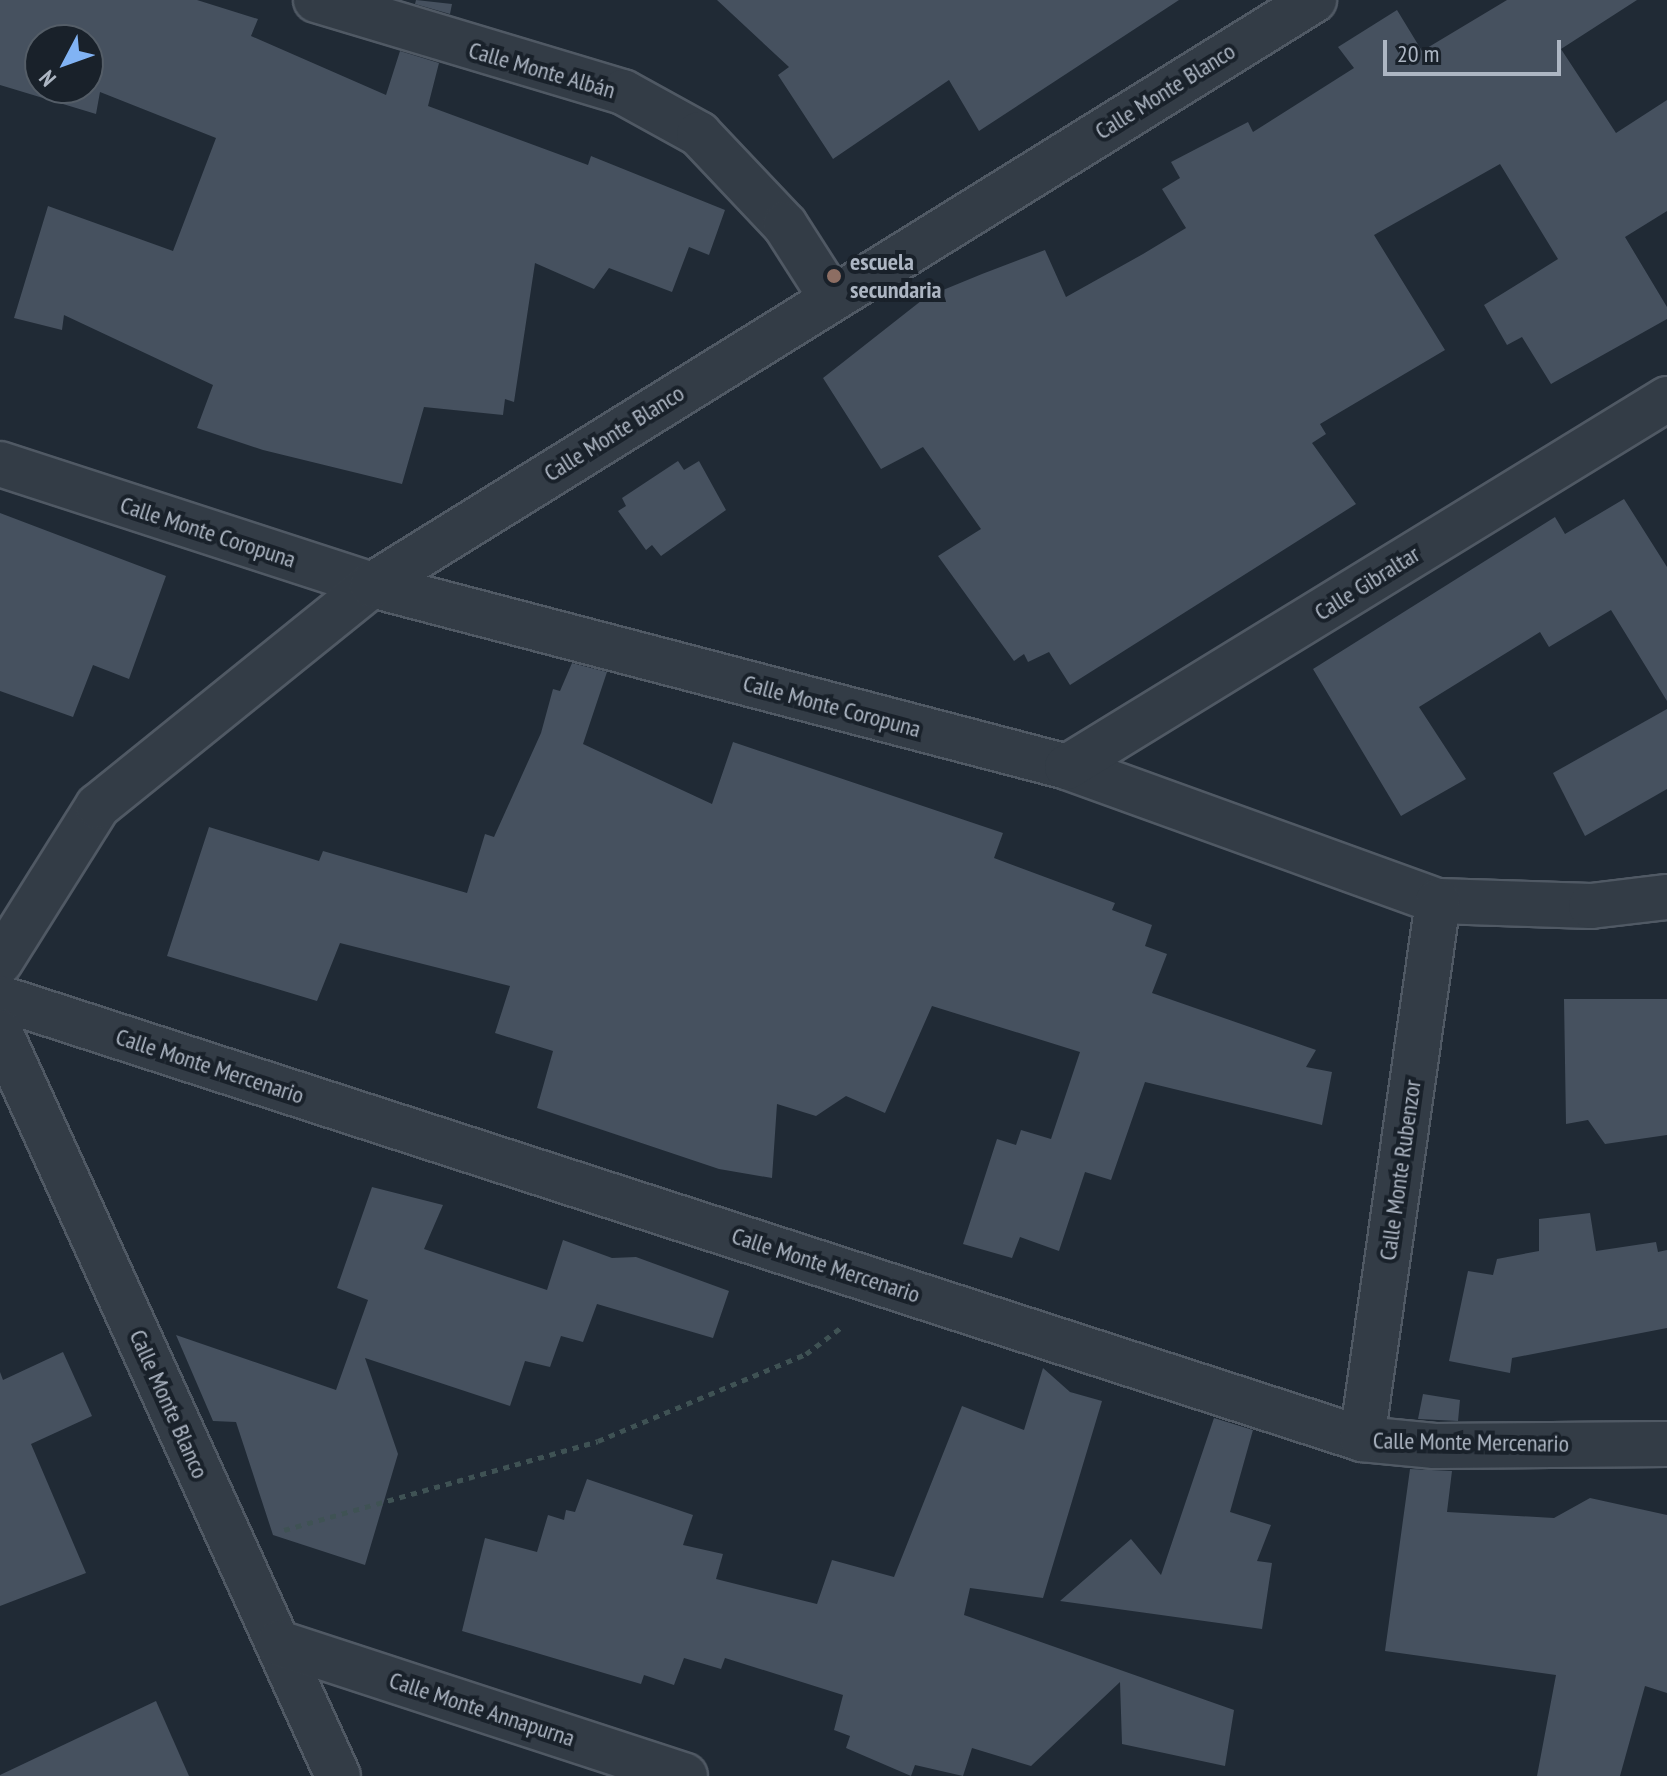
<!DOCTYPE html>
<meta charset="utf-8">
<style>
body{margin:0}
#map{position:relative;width:1667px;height:1776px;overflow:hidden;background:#202a35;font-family:"PT Sans Narrow",sans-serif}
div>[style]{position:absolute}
.building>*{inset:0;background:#46515f}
.path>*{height:5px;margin-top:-2.5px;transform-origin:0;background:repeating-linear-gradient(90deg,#3f5254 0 6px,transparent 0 12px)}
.roads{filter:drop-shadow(2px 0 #505964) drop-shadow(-2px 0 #505964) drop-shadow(0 2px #505964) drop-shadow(0 -2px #505964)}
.minor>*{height:44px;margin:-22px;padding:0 22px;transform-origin:22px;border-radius:22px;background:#333c46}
.dots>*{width:22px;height:22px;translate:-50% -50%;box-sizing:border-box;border:4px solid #19212a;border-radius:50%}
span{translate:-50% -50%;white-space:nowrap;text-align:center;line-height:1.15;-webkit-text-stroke:8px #19212a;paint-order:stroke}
.street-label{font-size:24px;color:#adb6c3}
.poi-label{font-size:24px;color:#adb6c3;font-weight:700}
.left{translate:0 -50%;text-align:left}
.north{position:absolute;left:24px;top:24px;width:80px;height:80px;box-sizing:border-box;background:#19212a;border:2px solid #545d67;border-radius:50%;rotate:229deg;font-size:22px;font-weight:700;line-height:32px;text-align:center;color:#adb6c3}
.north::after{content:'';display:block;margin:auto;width:28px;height:36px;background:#81b3f4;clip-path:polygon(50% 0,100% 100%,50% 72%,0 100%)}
.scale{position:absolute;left:1383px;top:40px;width:178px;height:36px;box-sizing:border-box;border:4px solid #adb6c3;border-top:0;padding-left:10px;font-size:24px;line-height:28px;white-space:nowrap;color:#adb6c3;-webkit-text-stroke:6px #19212a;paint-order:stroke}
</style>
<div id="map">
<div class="building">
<i style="clip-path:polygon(evenodd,0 0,197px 0,258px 19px,251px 36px,386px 95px,400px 51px,439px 63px,428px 106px,588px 165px,591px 156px,725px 210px,709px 255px,689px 247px,672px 292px,609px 268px,594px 289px,535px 263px,514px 402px,505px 399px,503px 415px,424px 407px,402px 484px,263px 450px,197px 428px,213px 385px,64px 315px,62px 330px,14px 318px,48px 206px,173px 251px,216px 138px,100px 92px,96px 114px,0 85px,0 0,40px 40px,88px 40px,88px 88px,40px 88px,40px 40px)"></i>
<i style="clip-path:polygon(416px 0,452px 4px,450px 14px,415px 4px)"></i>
<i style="clip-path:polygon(717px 0,1179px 0,979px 131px,949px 80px,833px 159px,778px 75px,789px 67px)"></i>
<i style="clip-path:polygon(1507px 0,1637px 0,1561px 49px,1616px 133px,1667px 100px,1667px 211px,1625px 237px,1667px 307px,1667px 319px,1551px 384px,1522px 337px,1507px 345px,1484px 305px,1558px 259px,1500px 164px,1374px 235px,1445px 350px,1320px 424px,1326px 434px,1312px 443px,1356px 504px,1070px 685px,1049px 652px,1028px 662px,1024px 654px,1014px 661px,938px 556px,981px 529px,923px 447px,881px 469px,823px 378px,926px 297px,982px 274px,1045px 250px,1066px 297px,1143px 254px,1186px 228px,1162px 189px,1180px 178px,1171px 162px,1248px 122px,1253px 132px,1354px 68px,1338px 47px,1397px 10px,1422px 51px)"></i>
<i style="clip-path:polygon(678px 461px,684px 470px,699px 461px,726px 510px,661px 556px,652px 545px,646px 550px,618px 511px,626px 506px,622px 498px)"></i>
<i style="clip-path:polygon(1624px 499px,1667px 567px,1667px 701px,1611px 610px,1549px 647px,1540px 632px,1419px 707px,1466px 779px,1401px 816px,1313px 669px,1555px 517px,1565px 534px)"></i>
<i style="clip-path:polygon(0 513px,166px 576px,129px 679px,93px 665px,73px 717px,0 691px)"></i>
<i style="clip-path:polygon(572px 663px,607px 672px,583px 744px,712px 804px,733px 742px,1003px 833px,994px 858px,1115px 903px,1112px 910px,1152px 925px,1145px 946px,1167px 954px,1152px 993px,1316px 1050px,1306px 1067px,1332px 1072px,1322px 1125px,1145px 1082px,1111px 1180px,1085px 1172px,1059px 1251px,1020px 1237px,1012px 1258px,963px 1244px,997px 1139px,1016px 1145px,1021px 1130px,1051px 1139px,1080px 1052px,932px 1006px,885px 1113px,846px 1096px,816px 1116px,777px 1104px,772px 1178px,719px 1169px,537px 1108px,553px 1051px,495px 1033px,510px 986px,340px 943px,317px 1001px,167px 956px,209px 827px,319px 861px,323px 851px,467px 893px,485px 834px,494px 837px,541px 733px,553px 689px,560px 691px)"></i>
<i style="clip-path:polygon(1667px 709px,1667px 789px,1585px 836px,1553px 773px)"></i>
<i style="clip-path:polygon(1564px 999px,1667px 999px,1667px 1135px,1605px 1144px,1588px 1120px,1566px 1124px)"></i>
<i style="clip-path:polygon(372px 1187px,443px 1205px,424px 1249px,547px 1290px,563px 1240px,612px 1258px,636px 1257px,729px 1291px,713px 1338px,597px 1304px,583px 1342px,561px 1336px,550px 1367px,525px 1361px,510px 1406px,365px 1358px,398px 1454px,365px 1565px,273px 1535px,236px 1422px,213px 1421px,176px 1335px,336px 1390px,368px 1300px,337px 1288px)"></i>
<i style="clip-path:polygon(1590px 1213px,1596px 1251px,1656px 1242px,1658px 1252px,1667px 1250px,1667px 1328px,1512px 1358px,1510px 1373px,1449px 1361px,1468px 1271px,1493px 1275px,1497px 1259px,1539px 1251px,1539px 1219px)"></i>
<i style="clip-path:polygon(63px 1352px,92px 1416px,31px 1444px,86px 1573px,0 1606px,0 1372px,3px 1380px)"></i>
<i style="clip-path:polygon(1043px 1368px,1070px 1392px,1102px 1401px,1043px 1598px,970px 1588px,964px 1615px,1234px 1710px,1225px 1766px,1122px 1744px,1120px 1682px,1031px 1766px,972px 1748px,963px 1776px,915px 1765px,911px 1776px,846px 1748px,850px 1736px,834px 1730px,843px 1695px,725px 1658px,721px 1669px,684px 1658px,674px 1685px,644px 1675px,641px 1684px,462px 1631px,485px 1538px,537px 1552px,548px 1515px,564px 1520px,566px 1510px,575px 1512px,587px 1479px,693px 1515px,683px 1545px,723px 1554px,716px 1579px,817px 1604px,832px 1560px,894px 1577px,962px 1406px,1024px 1430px)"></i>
<i style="clip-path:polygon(1423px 1394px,1460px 1400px,1458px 1421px,1418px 1419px)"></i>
<i style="clip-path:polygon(1214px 1418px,1253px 1430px,1230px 1512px,1271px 1525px,1257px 1561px,1272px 1563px,1262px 1629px,1060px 1601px,1131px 1539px,1161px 1575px)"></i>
<i style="clip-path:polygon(1410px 1469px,1452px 1471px,1447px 1512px,1554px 1518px,1590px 1498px,1667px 1515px,1667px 1693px,1645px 1686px,1620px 1776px,1537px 1776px,1556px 1675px,1385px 1651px)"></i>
<i style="clip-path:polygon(156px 1701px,189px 1776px,0 1776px,0 1775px)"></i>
</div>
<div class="path">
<i style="left:284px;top:1530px;width:326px;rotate:-15.8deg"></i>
<i style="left:598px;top:1441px;width:225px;rotate:-22.7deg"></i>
<i style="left:806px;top:1354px;width:46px;rotate:-37.1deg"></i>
</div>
<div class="roads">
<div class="minor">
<i style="left:316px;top:0;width:320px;rotate:16.7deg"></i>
<i style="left:623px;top:92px;width:87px;rotate:28.9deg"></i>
<i style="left:699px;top:134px;width:125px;rotate:46.6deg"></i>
<i style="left:785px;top:225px;width:85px;rotate:57.4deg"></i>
<i style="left:0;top:464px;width:391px;rotate:18deg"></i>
<i style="left:372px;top:585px;width:718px;rotate:14.67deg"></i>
<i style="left:1067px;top:767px;width:394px;rotate:19.9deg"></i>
<i style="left:1438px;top:901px;width:153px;rotate:1.9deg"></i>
<i style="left:1591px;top:906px;width:77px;rotate:-6.8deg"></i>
<i style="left:1067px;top:767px;width:704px;rotate:-31.52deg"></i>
<i style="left:0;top:962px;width:184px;rotate:-57.9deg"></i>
<i style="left:98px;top:806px;width:352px;rotate:-38.9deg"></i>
<i style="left:372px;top:585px;width:1109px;rotate:-31.84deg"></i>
<i style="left:0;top:998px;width:1432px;rotate:17.94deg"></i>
<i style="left:1362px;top:1439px;width:73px;rotate:5.5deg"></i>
<i style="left:1435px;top:1446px;width:232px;rotate:-0.5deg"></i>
<i style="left:0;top:1032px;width:817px;rotate:65.57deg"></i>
<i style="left:1362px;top:1439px;width:543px;rotate:-81.96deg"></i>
<i style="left:279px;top:1643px;width:427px;rotate:18.1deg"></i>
</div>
</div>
<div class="dots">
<i style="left:834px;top:276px;background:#8d6e63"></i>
</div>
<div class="street-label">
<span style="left:542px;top:70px;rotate:16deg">Calle Monte Albán</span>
<span style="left:1165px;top:91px;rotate:-32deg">Calle Monte Blanco</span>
<span style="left:614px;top:433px;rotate:-32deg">Calle Monte Blanco</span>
<span style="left:208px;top:532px;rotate:18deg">Calle Monte Coropuna</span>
<span style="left:1367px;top:583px;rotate:-32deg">Calle Gibraltar</span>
<span style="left:832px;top:706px;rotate:15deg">Calle Monte Coropuna</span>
<span style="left:210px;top:1066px;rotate:18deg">Calle Monte Mercenario</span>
<span style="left:1400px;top:1170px;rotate:-82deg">Calle Monte Rubenzor</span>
<span style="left:826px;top:1265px;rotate:18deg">Calle Monte Mercenario</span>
<span style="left:169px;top:1404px;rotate:66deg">Calle Monte Blanco</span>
<span style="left:1471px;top:1442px;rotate:1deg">Calle Monte Mercenario</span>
<span style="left:482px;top:1709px;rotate:18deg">Calle Monte Annapurna</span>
</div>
<div class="poi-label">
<span class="left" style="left:850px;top:276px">escuela<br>secundaria</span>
</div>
<div class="north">N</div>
<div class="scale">20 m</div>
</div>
